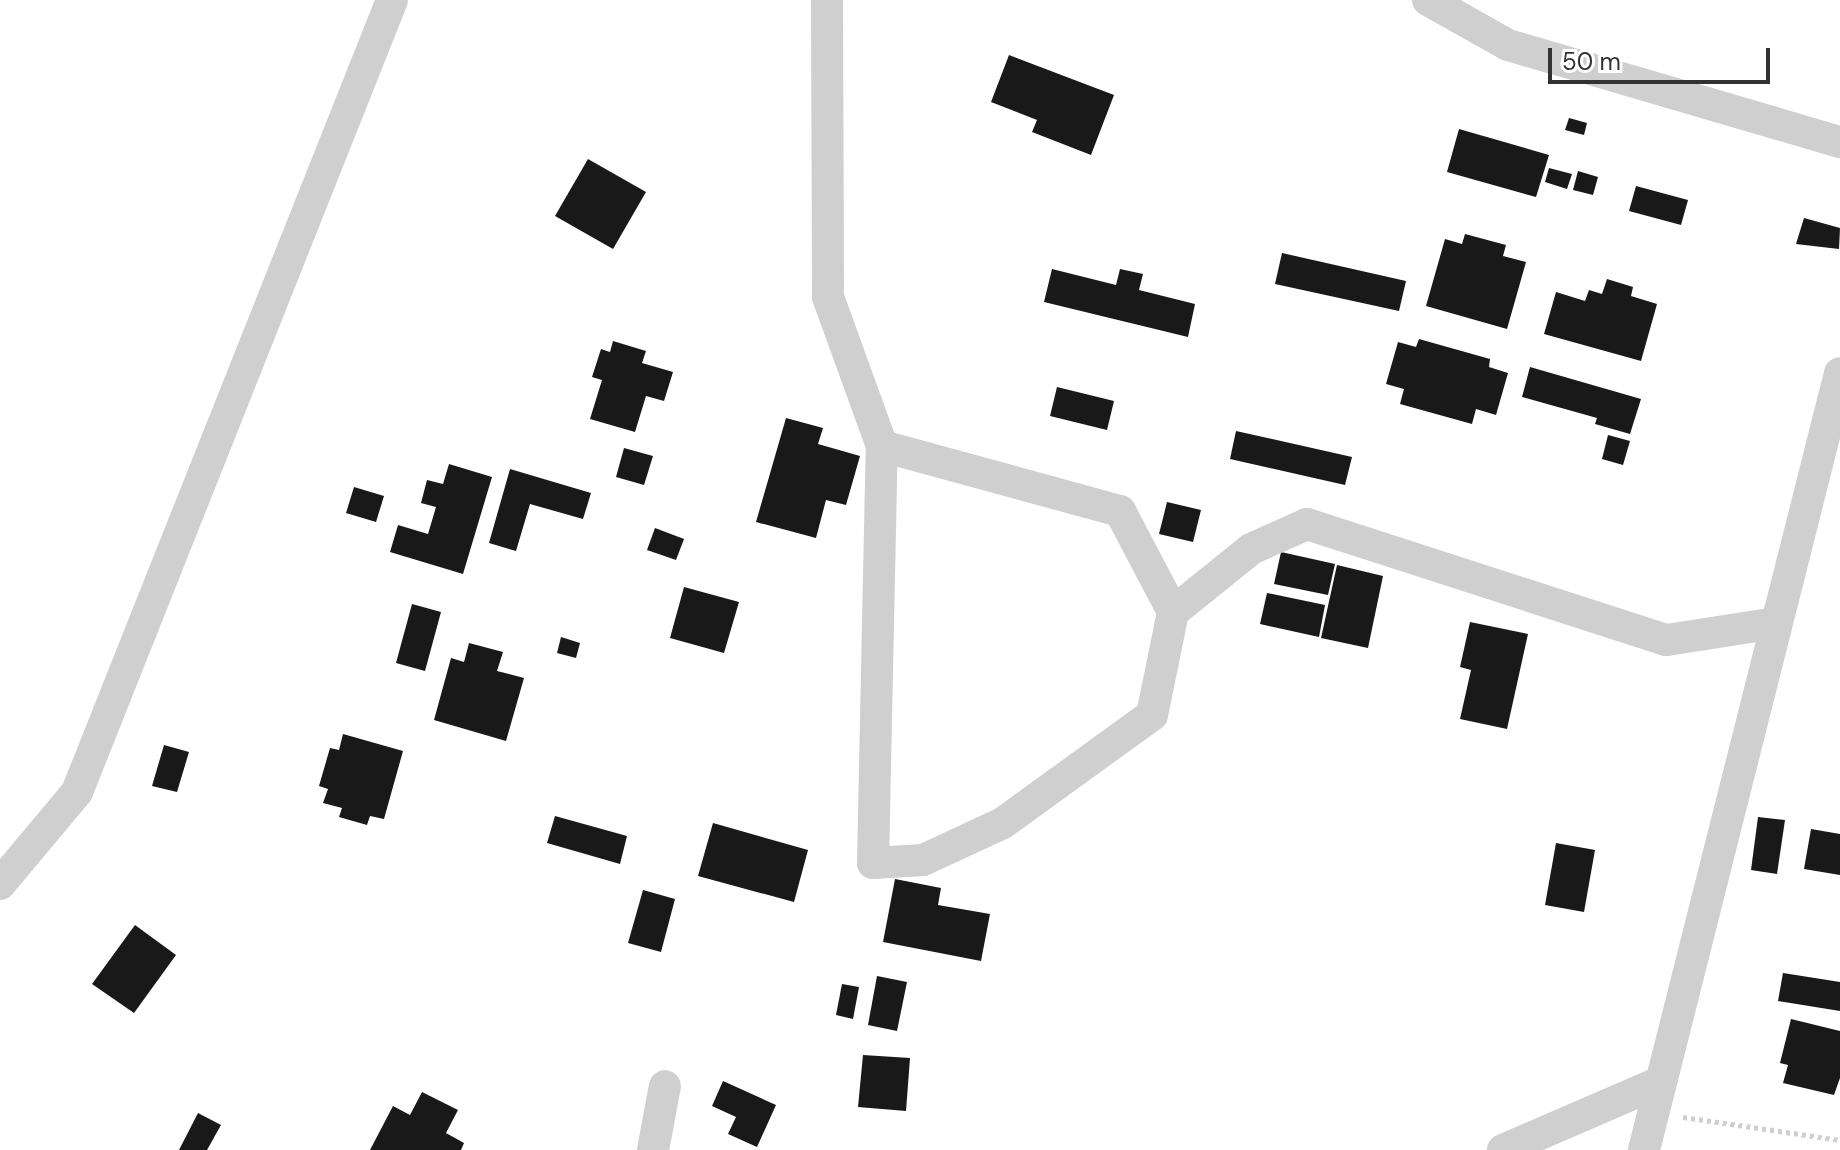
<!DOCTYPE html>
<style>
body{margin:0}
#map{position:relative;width:1840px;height:1150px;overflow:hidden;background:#fff;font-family:"DM Sans",sans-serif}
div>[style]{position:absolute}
.building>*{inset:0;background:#191919}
.path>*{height:5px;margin-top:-2.5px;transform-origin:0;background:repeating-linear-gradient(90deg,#cfcfcf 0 4px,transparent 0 8px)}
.minor>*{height:32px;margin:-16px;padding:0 16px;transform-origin:16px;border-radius:16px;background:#cfcfcf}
span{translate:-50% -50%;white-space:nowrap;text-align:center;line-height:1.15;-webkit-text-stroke:8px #fff;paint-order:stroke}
.scale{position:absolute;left:1548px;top:48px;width:222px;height:36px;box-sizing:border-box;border:4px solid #323232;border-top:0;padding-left:10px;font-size:24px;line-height:28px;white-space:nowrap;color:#323232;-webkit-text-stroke:6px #fff;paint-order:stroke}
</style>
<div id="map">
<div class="building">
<i style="clip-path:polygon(1009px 55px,1114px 95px,1091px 155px,1032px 132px,1037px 120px,991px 102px)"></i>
<i style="clip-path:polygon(1569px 118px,1587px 123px,1584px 135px,1565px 130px)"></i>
<i style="clip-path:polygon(1459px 129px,1549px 155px,1536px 197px,1447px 172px)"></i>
<i style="clip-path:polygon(588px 159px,646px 192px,613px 249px,555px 216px)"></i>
<i style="clip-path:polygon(1549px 168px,1572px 174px,1567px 189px,1545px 182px)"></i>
<i style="clip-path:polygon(1578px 171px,1598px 177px,1593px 195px,1573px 190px)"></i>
<i style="clip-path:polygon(1636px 186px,1688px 200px,1681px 225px,1629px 211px)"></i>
<i style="clip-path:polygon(1804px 218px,1840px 228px,1839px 249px,1796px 244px)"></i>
<i style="clip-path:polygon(1465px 234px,1506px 245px,1503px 256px,1526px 262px,1507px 329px,1426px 306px,1445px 239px,1462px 244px)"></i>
<i style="clip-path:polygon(1282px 253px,1406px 281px,1399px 311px,1275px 284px)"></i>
<i style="clip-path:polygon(1052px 269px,1116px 285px,1120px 269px,1143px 274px,1139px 290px,1195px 304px,1188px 337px,1044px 302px)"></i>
<i style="clip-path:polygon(1607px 279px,1633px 287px,1631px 296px,1657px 304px,1641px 361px,1544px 334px,1556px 292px,1585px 301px,1589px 290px,1602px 294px)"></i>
<i style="clip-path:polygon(1419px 339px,1490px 359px,1489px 367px,1508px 373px,1496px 415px,1476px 409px,1472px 424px,1400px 404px,1404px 389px,1386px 384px,1398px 342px,1416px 347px)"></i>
<i style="clip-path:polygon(613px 341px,646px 351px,642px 363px,673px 372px,664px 401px,646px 396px,635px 432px,590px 419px,602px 380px,592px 377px,601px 349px,610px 352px)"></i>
<i style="clip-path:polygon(1530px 367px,1641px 399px,1630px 434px,1595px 424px,1597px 418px,1522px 397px)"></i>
<i style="clip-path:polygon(1057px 387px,1114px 401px,1107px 430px,1050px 416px)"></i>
<i style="clip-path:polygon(786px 418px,823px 428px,818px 444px,860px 456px,846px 505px,826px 500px,816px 538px,756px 522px)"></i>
<i style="clip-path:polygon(1236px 431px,1352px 457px,1345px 485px,1230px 459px)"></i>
<i style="clip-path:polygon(1608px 435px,1630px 441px,1623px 465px,1602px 459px)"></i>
<i style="clip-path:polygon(624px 448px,653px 456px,644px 485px,616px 477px)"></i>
<i style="clip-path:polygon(449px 464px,492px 477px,463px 574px,390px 552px,398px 525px,428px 534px,436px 507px,421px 503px,427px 480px,443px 484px)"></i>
<i style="clip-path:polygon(510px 469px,591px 493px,583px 519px,530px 504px,516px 551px,489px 543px)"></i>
<i style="clip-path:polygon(354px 487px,384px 496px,376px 522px,346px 513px)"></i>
<i style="clip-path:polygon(1167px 502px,1201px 510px,1193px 542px,1159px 534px)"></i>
<i style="clip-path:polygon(655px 528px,684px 539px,676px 560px,647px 550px)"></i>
<i style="clip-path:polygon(1281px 552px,1335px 564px,1328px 595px,1274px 584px)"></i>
<i style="clip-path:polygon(1337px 565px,1383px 576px,1368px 648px,1321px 638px)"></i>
<i style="clip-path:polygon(684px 587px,739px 602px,724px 653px,670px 638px)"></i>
<i style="clip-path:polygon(1267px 593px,1325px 605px,1319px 637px,1260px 624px)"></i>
<i style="clip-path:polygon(412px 604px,441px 612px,425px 671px,396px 663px)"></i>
<i style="clip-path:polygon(1470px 622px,1528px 634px,1507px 729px,1460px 719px,1471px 670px,1460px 667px)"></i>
<i style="clip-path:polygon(561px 637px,580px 643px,576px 658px,557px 653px)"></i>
<i style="clip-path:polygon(469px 643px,503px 652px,497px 671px,524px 678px,506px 741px,434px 720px,451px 658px,464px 662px)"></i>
<i style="clip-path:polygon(343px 734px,403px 751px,384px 819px,370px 816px,367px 825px,339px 817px,342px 808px,323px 803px,328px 789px,319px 786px,330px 748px,339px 750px)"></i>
<i style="clip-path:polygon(164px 745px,189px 752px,177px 792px,152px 786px)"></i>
<i style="clip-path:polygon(555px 816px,627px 836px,620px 864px,547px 843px)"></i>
<i style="clip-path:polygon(1758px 817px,1785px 820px,1777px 874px,1751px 870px)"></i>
<i style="clip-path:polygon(713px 823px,808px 850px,794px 902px,698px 876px)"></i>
<i style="clip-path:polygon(1811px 829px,1840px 834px,1840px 875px,1804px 869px)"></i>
<i style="clip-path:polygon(1556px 843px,1595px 850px,1584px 912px,1545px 905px)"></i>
<i style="clip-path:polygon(895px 879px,941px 888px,938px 905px,990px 914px,981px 961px,883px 942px)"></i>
<i style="clip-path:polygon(643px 890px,675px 899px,661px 952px,628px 943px)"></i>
<i style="clip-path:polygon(135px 925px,176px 955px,134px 1013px,92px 984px)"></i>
<i style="clip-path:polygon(1783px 973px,1840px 982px,1840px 1011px,1778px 1001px)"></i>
<i style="clip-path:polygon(877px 976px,907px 982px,897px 1031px,868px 1025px)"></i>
<i style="clip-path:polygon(842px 984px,859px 987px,853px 1019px,836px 1015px)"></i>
<i style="clip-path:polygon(1791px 1019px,1840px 1031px,1840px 1078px,1834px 1095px,1783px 1083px,1788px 1065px,1780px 1063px)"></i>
<i style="clip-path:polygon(863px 1055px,910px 1058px,906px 1111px,858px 1107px)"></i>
<i style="clip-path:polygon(723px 1081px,776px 1105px,757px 1147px,728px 1134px,736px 1117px,712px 1106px)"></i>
<i style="clip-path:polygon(422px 1092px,458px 1110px,446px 1133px,464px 1143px,461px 1150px,370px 1150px,393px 1106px,410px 1115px)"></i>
<i style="clip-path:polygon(198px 1113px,221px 1125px,207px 1150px,179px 1150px)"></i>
</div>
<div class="path">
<i style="left:1683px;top:1117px;width:159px;rotate:8.3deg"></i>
</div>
<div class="minor">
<i style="left:827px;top:0;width:297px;rotate:89.8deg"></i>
<i style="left:828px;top:297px;width:158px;rotate:70.1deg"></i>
<i style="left:882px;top:446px;width:247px;rotate:15.3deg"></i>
<i style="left:1120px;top:511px;width:114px;rotate:62.3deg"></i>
<i style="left:1173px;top:612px;width:105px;rotate:101.5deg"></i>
<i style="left:1152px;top:715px;width:184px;rotate:144.1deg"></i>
<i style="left:1003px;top:823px;width:88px;rotate:155.2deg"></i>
<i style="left:923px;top:860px;width:50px;rotate:176.6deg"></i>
<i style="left:873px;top:863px;width:417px;rotate:-88.8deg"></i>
<i style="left:1428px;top:0;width:92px;rotate:29.4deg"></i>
<i style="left:1508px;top:45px;width:346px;rotate:16.3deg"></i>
<i style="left:1173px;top:612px;width:100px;rotate:-38.9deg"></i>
<i style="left:1251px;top:549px;width:61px;rotate:-24.1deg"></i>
<i style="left:1307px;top:524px;width:378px;rotate:17.9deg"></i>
<i style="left:1667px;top:640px;width:110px;rotate:-8.9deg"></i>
<i style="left:0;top:884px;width:120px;rotate:-50.1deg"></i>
<i style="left:77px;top:792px;width:852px;rotate:-68.31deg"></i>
<i style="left:653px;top:1150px;width:65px;rotate:-79.4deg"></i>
<i style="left:1503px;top:1150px;width:169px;rotate:-23.4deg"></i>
<i style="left:1644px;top:1150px;width:801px;rotate:-75.84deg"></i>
</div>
<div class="scale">50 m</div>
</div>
